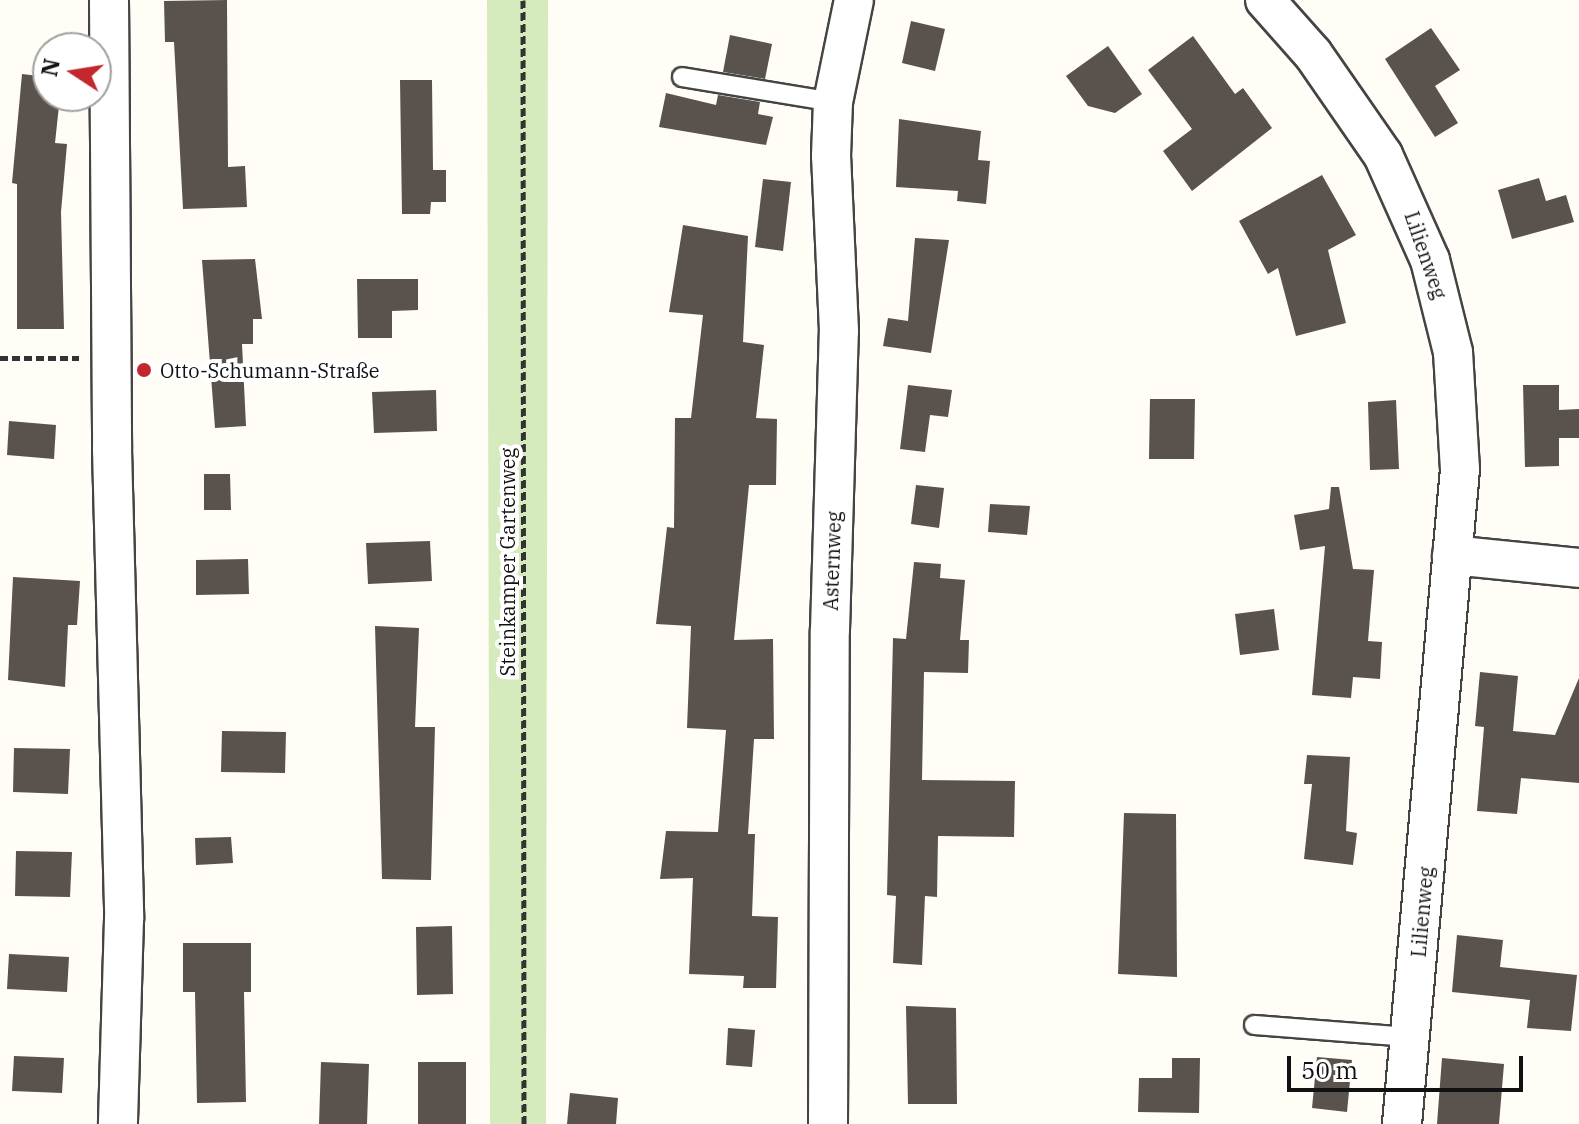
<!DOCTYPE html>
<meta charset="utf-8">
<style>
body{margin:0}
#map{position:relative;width:1579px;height:1124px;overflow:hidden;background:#fffdf5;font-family:"IBM Plex Serif",serif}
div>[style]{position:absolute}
.green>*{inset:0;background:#d5ebbd}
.building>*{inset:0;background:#5a524d}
.path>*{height:5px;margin-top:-2.5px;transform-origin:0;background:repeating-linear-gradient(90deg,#333 0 8px,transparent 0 12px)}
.roads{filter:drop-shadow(2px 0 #444) drop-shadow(-2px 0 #444) drop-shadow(0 2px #444) drop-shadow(0 -2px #444)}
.lane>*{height:18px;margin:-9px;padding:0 9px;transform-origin:9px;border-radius:9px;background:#fff}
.street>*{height:38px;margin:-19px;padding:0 19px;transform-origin:19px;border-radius:19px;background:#fff}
.dots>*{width:22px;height:22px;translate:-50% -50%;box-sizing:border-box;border:4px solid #fff;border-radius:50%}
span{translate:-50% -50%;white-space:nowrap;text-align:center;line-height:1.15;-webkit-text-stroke:8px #fff;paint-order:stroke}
.street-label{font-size:20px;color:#111}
.poi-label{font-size:20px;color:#111}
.left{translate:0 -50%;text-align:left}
.north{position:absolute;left:32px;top:32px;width:80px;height:80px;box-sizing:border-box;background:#fff;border:2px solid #a0a0a0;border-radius:50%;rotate:282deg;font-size:22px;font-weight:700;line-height:32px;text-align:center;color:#111}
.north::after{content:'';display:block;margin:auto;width:28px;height:36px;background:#c4262e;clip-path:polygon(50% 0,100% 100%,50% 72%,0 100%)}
.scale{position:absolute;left:1287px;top:1056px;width:236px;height:36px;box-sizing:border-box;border:4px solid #111;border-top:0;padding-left:10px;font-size:24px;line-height:28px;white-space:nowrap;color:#111;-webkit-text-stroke:6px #fff;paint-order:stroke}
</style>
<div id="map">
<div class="green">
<i style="clip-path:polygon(487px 0,548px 0,546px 1124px,490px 1124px)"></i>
</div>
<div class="building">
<i style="clip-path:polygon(227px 0,228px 167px,245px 166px,247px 207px,183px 209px,174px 42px,165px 42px,164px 1px)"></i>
<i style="clip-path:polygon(911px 21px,945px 29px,935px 71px,902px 63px)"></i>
<i style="clip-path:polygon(1431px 28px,1460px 70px,1435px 86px,1458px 123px,1435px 137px,1385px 59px)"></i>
<i style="clip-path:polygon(730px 35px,772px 44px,765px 79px,723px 72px)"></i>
<i style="clip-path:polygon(1193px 36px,1235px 94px,1243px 88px,1272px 128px,1192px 191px,1163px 151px,1192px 129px,1148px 70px)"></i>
<i style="clip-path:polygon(1108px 46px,1142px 94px,1115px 113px,1088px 106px,1066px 76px)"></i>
<i style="clip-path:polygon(22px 74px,48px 77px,48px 96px,60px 96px,55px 143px,67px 144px,61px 212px,64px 329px,17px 329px,17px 184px,12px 183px)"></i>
<i style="clip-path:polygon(400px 80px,432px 80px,433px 170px,446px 170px,446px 202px,431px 202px,430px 214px,402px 214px)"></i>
<i style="clip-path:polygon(666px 93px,716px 105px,718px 95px,760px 102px,758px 114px,773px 117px,766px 145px,659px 127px)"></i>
<i style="clip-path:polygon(899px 119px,981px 131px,978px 160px,990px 161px,986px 204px,957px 201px,958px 191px,896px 187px)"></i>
<i style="clip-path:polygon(1322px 175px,1356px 235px,1328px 250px,1346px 323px,1296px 336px,1278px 268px,1268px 274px,1239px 221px)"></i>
<i style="clip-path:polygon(1539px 178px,1546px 201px,1566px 195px,1574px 222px,1512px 239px,1498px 190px)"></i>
<i style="clip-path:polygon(763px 179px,791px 182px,783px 251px,755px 247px)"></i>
<i style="clip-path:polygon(683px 225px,748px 236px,743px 342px,764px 345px,756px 418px,777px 419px,776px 485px,749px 485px,734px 640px,773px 639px,774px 739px,754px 739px,748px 834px,755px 834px,752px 916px,778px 917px,776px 988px,743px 988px,744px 976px,689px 974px,693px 878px,660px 879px,666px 831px,718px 832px,726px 730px,687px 728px,691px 626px,656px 624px,667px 527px,674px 528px,675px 418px,691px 418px,703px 315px,669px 312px)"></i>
<i style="clip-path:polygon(915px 238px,949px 240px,931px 353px,883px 346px,888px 318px,908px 321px)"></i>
<i style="clip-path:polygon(255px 259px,262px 319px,253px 319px,253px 344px,242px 344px,246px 426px,215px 428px,202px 260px)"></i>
<i style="clip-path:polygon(357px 279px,418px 279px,418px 310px,392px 311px,392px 338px,358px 338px)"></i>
<i style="clip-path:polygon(908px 385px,952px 390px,948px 417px,930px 415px,925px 452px,900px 449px)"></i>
<i style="clip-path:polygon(1523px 385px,1559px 385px,1559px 410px,1579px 409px,1579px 438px,1559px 438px,1559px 466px,1525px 467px)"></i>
<i style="clip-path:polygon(436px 390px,437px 431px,374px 433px,372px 392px)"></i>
<i style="clip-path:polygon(1150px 399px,1195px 399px,1194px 459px,1149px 459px)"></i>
<i style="clip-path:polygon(1396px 400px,1399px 469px,1370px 470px,1368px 402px)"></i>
<i style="clip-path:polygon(9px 421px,56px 425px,54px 459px,7px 455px)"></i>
<i style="clip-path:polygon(204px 474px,230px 474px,231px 510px,204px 510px)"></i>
<i style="clip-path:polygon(916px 485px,944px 488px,939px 528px,911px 524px)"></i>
<i style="clip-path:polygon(1331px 487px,1339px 487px,1353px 569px,1374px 570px,1368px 641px,1382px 642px,1380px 679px,1353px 677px,1351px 698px,1312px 695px,1325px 546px,1300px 550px,1294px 515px,1329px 509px)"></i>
<i style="clip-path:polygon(990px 504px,1030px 506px,1027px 535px,988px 532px)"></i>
<i style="clip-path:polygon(430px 541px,432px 581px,368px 584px,366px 543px)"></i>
<i style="clip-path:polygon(248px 559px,249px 594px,196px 595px,196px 560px)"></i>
<i style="clip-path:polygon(914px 562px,941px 564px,940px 578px,965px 580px,960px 640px,969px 640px,968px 673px,924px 672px,922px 780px,1015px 781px,1014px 837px,938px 836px,937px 897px,925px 896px,922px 965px,893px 963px,896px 896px,887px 895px,893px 638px,906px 639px)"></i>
<i style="clip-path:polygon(13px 577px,80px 581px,77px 625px,68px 625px,65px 687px,8px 680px)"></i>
<i style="clip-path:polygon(1274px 609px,1279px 650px,1240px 655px,1235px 614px)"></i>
<i style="clip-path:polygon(375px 626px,419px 628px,415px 727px,435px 727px,431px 880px,382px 879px)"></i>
<i style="clip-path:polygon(1480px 672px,1518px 676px,1513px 731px,1555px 735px,1579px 678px,1579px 783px,1521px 778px,1517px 814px,1477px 811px,1484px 727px,1475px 726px)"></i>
<i style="clip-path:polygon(222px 731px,286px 732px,285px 773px,221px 772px)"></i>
<i style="clip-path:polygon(14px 748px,70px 749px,68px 794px,13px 792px)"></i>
<i style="clip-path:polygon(1307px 755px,1350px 757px,1346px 831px,1357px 833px,1353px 865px,1304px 859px,1312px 784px,1304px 784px)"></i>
<i style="clip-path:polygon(1124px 813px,1176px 814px,1177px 977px,1118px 974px)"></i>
<i style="clip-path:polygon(231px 837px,233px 863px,196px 865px,195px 838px)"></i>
<i style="clip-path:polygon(16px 851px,72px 852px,70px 897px,15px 896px)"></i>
<i style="clip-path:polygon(452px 926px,453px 994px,417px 995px,416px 927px)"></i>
<i style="clip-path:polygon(1457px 935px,1503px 940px,1500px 967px,1577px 975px,1571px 1031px,1527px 1028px,1530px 1000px,1452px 992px)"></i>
<i style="clip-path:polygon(183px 943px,251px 943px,251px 992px,244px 992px,246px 1102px,197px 1103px,195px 992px,183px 992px)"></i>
<i style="clip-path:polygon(9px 954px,69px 957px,67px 992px,7px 989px)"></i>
<i style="clip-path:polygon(906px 1006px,956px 1008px,957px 1104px,908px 1104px)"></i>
<i style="clip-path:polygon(728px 1028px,755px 1030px,752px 1067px,726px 1065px)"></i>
<i style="clip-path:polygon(14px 1056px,64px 1058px,62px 1093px,12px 1091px)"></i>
<i style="clip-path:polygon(1317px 1057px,1352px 1060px,1347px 1112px,1312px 1108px)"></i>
<i style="clip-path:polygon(1172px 1058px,1200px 1058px,1199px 1113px,1138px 1112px,1139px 1078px,1172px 1078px)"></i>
<i style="clip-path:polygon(1442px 1058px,1504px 1064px,1499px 1124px,1437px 1124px)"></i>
<i style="clip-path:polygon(321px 1062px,369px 1064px,367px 1124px,319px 1124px)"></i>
<i style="clip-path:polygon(418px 1062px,466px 1062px,466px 1124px,418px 1124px)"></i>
<i style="clip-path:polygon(570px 1093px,618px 1098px,616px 1124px,567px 1124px)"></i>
</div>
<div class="path">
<i style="left:523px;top:0;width:1124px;rotate:89.95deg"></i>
<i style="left:0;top:358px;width:79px"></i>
</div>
<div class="roads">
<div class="lane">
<i style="left:682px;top:77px;width:153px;rotate:9.4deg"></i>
<i style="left:1254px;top:1025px;width:156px;rotate:4.4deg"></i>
</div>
<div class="street">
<i style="left:109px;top:0;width:449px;rotate:89.6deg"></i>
<i style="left:112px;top:449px;width:470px;rotate:88.5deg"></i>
<i style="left:124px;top:919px;width:205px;rotate:91.7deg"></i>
<i style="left:1265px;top:0;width:72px;rotate:48.4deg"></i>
<i style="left:1313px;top:54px;width:123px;rotate:55.3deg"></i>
<i style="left:1383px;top:155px;width:115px;rotate:65.9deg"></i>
<i style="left:1430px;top:260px;width:95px;rotate:76deg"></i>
<i style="left:1453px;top:352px;width:117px;rotate:86.6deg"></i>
<i style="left:1460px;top:469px;width:658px;rotate:95.06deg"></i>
<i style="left:1452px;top:555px;width:128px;rotate:5.8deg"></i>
<i style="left:828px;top:1124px;width:494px;rotate:-89.8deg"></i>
<i style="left:830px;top:630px;width:299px;rotate:-88.3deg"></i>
<i style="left:839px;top:331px;width:175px;rotate:-92.6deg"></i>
<i style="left:831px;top:156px;width:54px;rotate:-87.9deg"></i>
<i style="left:833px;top:102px;width:104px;rotate:-78.4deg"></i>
</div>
</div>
<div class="dots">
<i style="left:144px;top:370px;background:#c4262e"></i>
</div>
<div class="street-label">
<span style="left:1426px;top:255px;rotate:71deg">Lilienweg</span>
<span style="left:832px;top:561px;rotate:-88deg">Asternweg</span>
<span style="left:507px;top:562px;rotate:-90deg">Steinkamper Gartenweg</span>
<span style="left:1422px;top:912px;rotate:-85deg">Lilienweg</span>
</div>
<div class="poi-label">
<span class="left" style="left:160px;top:370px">Otto-Schumann-Straße</span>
</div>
<div class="north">N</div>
<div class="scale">50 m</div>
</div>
